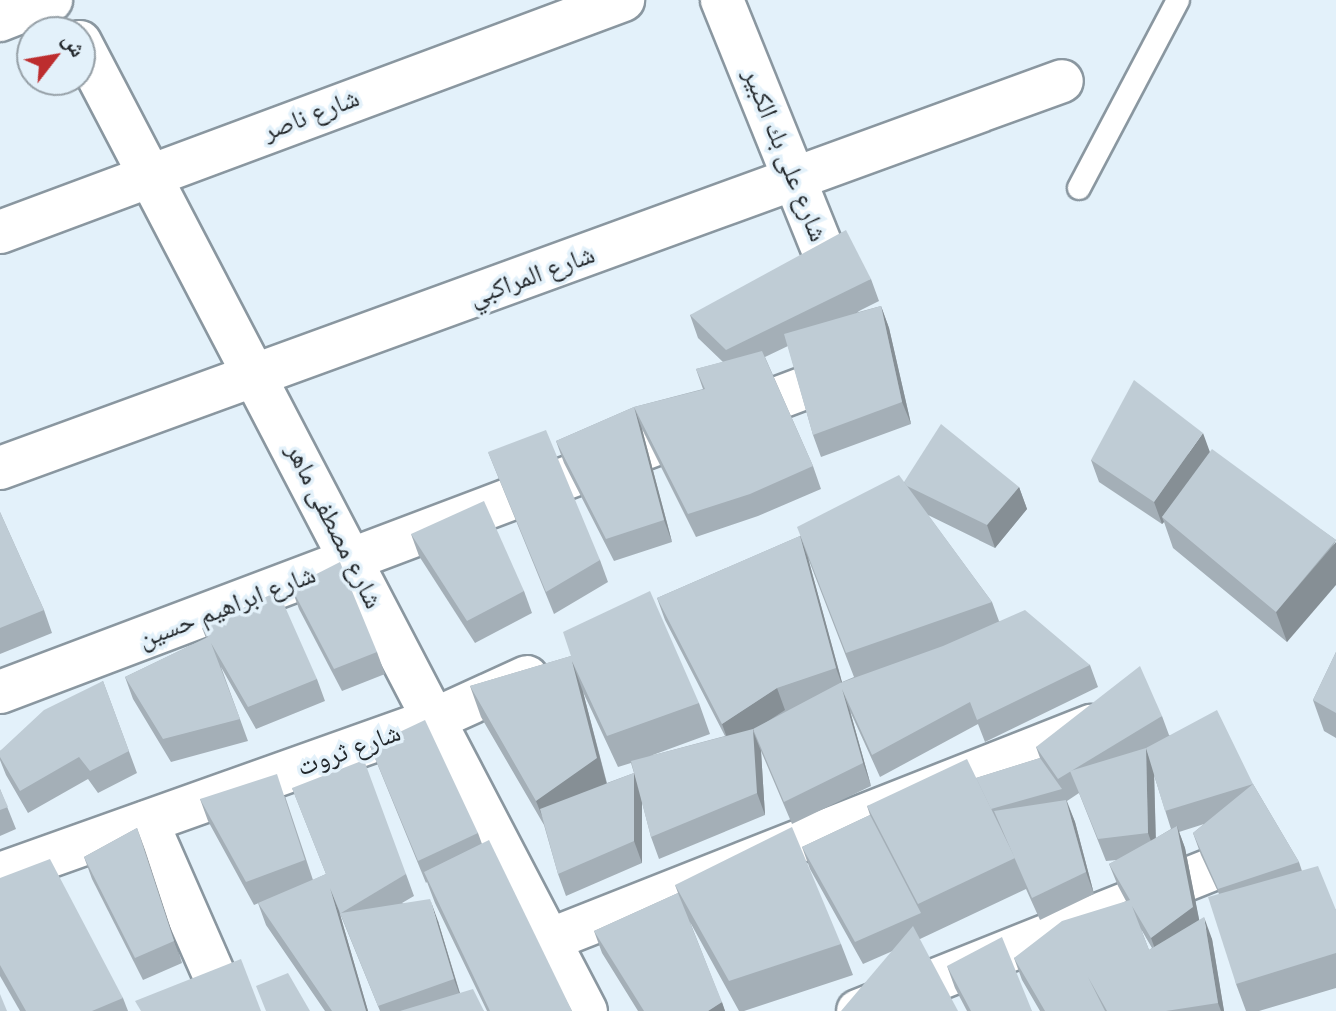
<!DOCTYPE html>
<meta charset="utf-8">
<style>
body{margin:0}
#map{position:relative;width:1336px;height:1011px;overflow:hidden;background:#e3f1fa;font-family:"Space Grotesk","Noto Naskh Arabic",sans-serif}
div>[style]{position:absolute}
.roads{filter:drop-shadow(2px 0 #8a97a0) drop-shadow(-2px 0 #8a97a0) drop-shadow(0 2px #8a97a0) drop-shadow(0 -2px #8a97a0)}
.service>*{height:22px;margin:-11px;padding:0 11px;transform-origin:11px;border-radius:11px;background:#fff}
.minor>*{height:42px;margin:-21px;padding:0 21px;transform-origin:21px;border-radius:21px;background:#fff}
.wall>*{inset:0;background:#a4afb7}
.shaded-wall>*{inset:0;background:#868f95}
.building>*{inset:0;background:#bfccd5}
span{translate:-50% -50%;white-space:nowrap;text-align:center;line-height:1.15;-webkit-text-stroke:7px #e3f1fa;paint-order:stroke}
.street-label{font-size:26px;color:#22272b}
.north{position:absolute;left:16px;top:16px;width:80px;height:80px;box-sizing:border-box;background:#e3f1fa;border:2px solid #96a0a7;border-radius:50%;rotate:59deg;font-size:22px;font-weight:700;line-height:32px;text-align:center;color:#22272b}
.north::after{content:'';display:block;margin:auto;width:28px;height:36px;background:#bd2d2e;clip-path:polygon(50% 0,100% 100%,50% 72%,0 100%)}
</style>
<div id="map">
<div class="roads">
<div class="service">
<i style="left:1079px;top:188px;width:212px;rotate:-62.2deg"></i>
</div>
<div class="minor">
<i style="left:722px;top:0;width:318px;rotate:68deg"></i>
<i style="left:0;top:20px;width:55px;rotate:-21.4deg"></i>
<i style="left:80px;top:42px;width:1093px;rotate:62.43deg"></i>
<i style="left:0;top:232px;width:665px;rotate:-20.42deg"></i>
<i style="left:0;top:468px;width:1130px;rotate:-20.02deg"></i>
<i style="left:0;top:692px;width:888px;rotate:-20.7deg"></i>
<i style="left:831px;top:378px;width:23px;rotate:-49deg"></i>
<i style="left:147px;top:822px;width:206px;rotate:66.3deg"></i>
<i style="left:0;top:874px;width:462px;rotate:-19.6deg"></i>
<i style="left:435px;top:719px;width:101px;rotate:-24.5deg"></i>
<i style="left:549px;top:940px;width:583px;rotate:-21.55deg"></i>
<i style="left:858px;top:1011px;width:434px;rotate:-21.8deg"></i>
</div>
</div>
<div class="wall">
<i style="clip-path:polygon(871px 279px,879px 301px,855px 313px,881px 306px,889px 328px,911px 424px,821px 457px,813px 435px,788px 346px,765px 357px,813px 466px,821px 489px,758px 516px,696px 537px,642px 429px,672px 542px,614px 561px,564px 463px,556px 441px,634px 407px,703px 389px,696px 369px,723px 362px,698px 338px,690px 315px)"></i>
<i style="clip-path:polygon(488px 452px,600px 560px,608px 582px,554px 614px)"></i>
<i style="clip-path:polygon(1210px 452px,1336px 540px,1287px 642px,1173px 548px,1164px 522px,1162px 524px,1099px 482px,1091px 460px)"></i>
<i style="clip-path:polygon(evenodd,904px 482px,1019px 487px,1027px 509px,995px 548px,928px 515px,992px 602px,999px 621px,1090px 665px,1098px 687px,985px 742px,978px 724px,880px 777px,850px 711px,871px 786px,792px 824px,761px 751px,765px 815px,659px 859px,651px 837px,642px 802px,642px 863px,566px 896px,558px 874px,544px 825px,481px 717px,470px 686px,571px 656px,699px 703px,710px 734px,650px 756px,725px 736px,665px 620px,657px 598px,800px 536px,904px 482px,808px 558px,854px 677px,842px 682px,808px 558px,904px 482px,583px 692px,618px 767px,631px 763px,634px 773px,607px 783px,583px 692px)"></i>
<i style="clip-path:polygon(0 512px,44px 610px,52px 633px,0 654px)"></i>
<i style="clip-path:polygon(411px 534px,524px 591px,532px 613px,475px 643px,419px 556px)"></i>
<i style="clip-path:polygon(291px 587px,377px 652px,385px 674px,342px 691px,299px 609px)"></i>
<i style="clip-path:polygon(202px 628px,317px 679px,325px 701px,256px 729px,221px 667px,248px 741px,171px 762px,133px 699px,125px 677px,206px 638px)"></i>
<i style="clip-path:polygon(1336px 652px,1336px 738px,1324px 731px,1313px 700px)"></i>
<i style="clip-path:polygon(103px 681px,137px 773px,98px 793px,88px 779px,28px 813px,6px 775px,0 760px,0 751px)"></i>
<i style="clip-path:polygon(evenodd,1162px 716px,1169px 735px,1253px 784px,1299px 862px,1302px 871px,1336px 910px,1336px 988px,1259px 1011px,1246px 1011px,1236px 984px,1219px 894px,1201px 855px,1193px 833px,1204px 824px,1179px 832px,1185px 848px,1199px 920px,1212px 939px,1224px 1011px,1040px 1011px,1022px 980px,1014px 958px,1126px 901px,1118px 886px,1109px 864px,1117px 860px,1106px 861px,1079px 793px,1067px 801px,1075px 822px,1094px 894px,1040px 920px,1026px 889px,920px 939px,863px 964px,810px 869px,802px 847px,870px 815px,867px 806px,976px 778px,1040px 758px,1036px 747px,1162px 716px,1154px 775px,1171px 829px,1156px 838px,1154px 775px,1162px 716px,1141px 929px,1152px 948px,1149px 950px,1141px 929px)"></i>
<i style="clip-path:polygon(370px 746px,478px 833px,482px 844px,572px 1011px,487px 1011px,435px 903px,427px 882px,426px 883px)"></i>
<i style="clip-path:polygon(292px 788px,406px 874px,414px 896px,402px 903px,438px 921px,460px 993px,484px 1011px,380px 1011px,339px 911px,368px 1011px,325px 1011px,266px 925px,258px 903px,261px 902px,254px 905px,208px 821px,200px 799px,285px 796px,313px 880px,326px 874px)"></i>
<i style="clip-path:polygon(0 789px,16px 829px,0 836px)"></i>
<i style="clip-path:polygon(137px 828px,182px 963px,143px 980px,92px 879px,84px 857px)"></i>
<i style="clip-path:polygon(0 878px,123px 998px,128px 1011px,20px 1011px,0 976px)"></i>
<i style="clip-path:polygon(675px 885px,841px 944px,853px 975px,744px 1011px,739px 1011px,690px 922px,725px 1011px,638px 1011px,602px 953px,594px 931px,678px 893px)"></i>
<i style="clip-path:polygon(947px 966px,1032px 1011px,967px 1011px,955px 988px)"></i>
</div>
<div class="shaded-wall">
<i style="clip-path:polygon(881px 306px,889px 328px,911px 424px,902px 402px)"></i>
<i style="clip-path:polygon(634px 407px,642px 429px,672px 542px,664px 520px)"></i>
<i style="clip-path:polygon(1203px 433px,1211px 455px,1162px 517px,1164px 522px,1162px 524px,1154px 502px)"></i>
<i style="clip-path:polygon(1019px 487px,1027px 509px,995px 548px,987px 525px)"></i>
<i style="clip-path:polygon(800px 536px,808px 558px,844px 690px,836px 668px)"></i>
<i style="clip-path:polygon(1336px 542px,1336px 585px,1287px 642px,1276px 612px)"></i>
<i style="clip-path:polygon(572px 661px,583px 692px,608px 789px,548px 831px,536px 801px)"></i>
<i style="clip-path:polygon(777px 688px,785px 710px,753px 731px,761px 751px,765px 815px,757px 793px,730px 746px,722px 724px)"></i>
<i style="clip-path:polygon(842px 689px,850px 711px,871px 786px,863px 763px)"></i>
<i style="clip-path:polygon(1146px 748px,1154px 770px,1156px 855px,1148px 833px)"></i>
<i style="clip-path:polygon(634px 773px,642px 795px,642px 863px,634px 841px)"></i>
<i style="clip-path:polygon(1066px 800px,1075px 822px,1094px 894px,1086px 872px)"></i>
<i style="clip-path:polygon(1177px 826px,1185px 848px,1201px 929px,1159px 960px,1151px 938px)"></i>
<i style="clip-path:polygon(137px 828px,145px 850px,182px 963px,174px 941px)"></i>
<i style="clip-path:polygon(330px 888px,339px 911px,368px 1011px,366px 1011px)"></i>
<i style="clip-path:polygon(430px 899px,438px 921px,462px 1001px,454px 979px)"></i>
<i style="clip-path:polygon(1204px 917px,1212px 939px,1224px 1011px,1221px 1011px,1218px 1003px)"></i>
<i style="clip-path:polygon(722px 1002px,725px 1011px,708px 1011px)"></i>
</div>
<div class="building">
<i style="clip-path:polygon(846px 230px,871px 279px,726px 350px,690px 315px)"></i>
<i style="clip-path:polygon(881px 306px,902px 402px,813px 435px,784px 334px)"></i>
<i style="clip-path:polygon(762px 351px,813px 466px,750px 494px,688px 514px,634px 407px,664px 520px,606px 539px,556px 441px,634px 407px,705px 389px,696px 369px)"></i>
<i style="clip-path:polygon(1134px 380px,1203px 433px,1154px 502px,1091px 460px)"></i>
<i style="clip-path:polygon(941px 424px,1019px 487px,987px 525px,907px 486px,904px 482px)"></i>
<i style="clip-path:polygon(546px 430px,600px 560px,546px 592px,488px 452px)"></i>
<i style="clip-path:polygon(1212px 449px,1336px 540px,1276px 612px,1162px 517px)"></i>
<i style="clip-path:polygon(899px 475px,992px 602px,846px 653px,797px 527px)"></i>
<i style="clip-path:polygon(484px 501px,524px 591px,467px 621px,411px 534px)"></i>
<i style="clip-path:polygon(0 512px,44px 610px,0 628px)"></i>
<i style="clip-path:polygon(800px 536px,836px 668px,777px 688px,722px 724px,657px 598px)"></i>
<i style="clip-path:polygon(340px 562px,377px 652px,334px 669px,291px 587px)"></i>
<i style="clip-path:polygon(278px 591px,317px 679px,248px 707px,211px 643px,240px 719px,163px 739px,125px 677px,208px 637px,202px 628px)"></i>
<i style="clip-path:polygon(650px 591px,699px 703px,607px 736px,572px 661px,597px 758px,536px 801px,470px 686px,571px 656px,563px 632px)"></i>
<i style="clip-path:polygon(1025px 610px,1090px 665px,977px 720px,970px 702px,872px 755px,842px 689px,863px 763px,784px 802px,753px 729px,840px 683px,943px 646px)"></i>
<i style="clip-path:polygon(1336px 652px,1336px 713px,1313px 700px)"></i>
<i style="clip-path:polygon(1140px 666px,1162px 716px,1058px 779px,1036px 747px)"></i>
<i style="clip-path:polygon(103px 681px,129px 751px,90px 771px,79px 757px,20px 791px,0 757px,0 751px,44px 710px)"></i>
<i style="clip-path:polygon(1217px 710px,1253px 784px,1299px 862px,1218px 889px,1193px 833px,1253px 784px,1165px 811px,1146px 748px)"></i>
<i style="clip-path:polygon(425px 720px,478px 833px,418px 861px,370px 746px)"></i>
<i style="clip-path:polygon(753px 729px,757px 793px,651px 837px,631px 761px)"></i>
<i style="clip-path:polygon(1146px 748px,1148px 833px,1098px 839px,1070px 771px)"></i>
<i style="clip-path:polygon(1040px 758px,1062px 789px,991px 809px,976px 778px)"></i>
<i style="clip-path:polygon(967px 759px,1015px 858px,918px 904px,867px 806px)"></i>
<i style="clip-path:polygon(364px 760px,406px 874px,341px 913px,430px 899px,454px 979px,378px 1006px,330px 888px,366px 1011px,332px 1011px,258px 903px,326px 874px,292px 788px)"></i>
<i style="clip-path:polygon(634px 773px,634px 841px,558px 874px,540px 809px)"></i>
<i style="clip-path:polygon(277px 774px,305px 860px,246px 882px,200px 799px)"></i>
<i style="clip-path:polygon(0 789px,8px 807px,0 810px)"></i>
<i style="clip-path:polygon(1066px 800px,1086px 872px,1032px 898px,994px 811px)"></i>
<i style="clip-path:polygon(870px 815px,921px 913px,855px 942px,802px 847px)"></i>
<i style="clip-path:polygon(1177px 826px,1193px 907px,1151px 938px,1132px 906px,1149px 950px,1204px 917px,1218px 1003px,1166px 1011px,1107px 1011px,1088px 977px,1105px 1011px,1045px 1011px,1014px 958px,1062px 921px,1130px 900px,1109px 864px)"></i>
<i style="clip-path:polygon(792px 827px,841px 944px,729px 981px,675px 885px)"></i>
<i style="clip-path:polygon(137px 828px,174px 941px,135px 958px,84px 857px)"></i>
<i style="clip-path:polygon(489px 840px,572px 1011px,490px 1011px,424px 872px)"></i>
<i style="clip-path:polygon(50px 859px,123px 998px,92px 1011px,26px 1011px,0 965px,0 878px)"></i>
<i style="clip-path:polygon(1318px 866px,1336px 910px,1336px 953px,1236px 984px,1208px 897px)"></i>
<i style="clip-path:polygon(678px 893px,722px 1002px,708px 1011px,644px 1011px,594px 931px)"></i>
<i style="clip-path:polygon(913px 926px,958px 1011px,841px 1011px)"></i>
<i style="clip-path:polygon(1002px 937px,1032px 1011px,971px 1011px,947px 966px)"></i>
<i style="clip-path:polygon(241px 959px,261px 1011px,141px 1011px,135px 1001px)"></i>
<i style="clip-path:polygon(288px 973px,310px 1011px,266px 1011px,256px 986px)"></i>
<i style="clip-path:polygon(473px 989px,484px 1011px,400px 1011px)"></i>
<i style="clip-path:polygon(0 994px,7px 1011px,0 1011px)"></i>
</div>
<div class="street-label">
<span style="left:311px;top:115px;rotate:-21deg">شارع ناصر</span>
<span style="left:785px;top:155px;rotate:68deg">شارع على بك الكبير</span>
<span style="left:532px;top:276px;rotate:-20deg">شارع المراكبي</span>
<span style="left:334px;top:526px;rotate:63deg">شارع مصطفى ماهر</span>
<span style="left:227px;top:607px;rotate:-21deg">شارع ابراهيم حسين</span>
<span style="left:349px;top:750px;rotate:-20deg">شارع ثروت</span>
</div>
<div class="north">ش</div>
</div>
